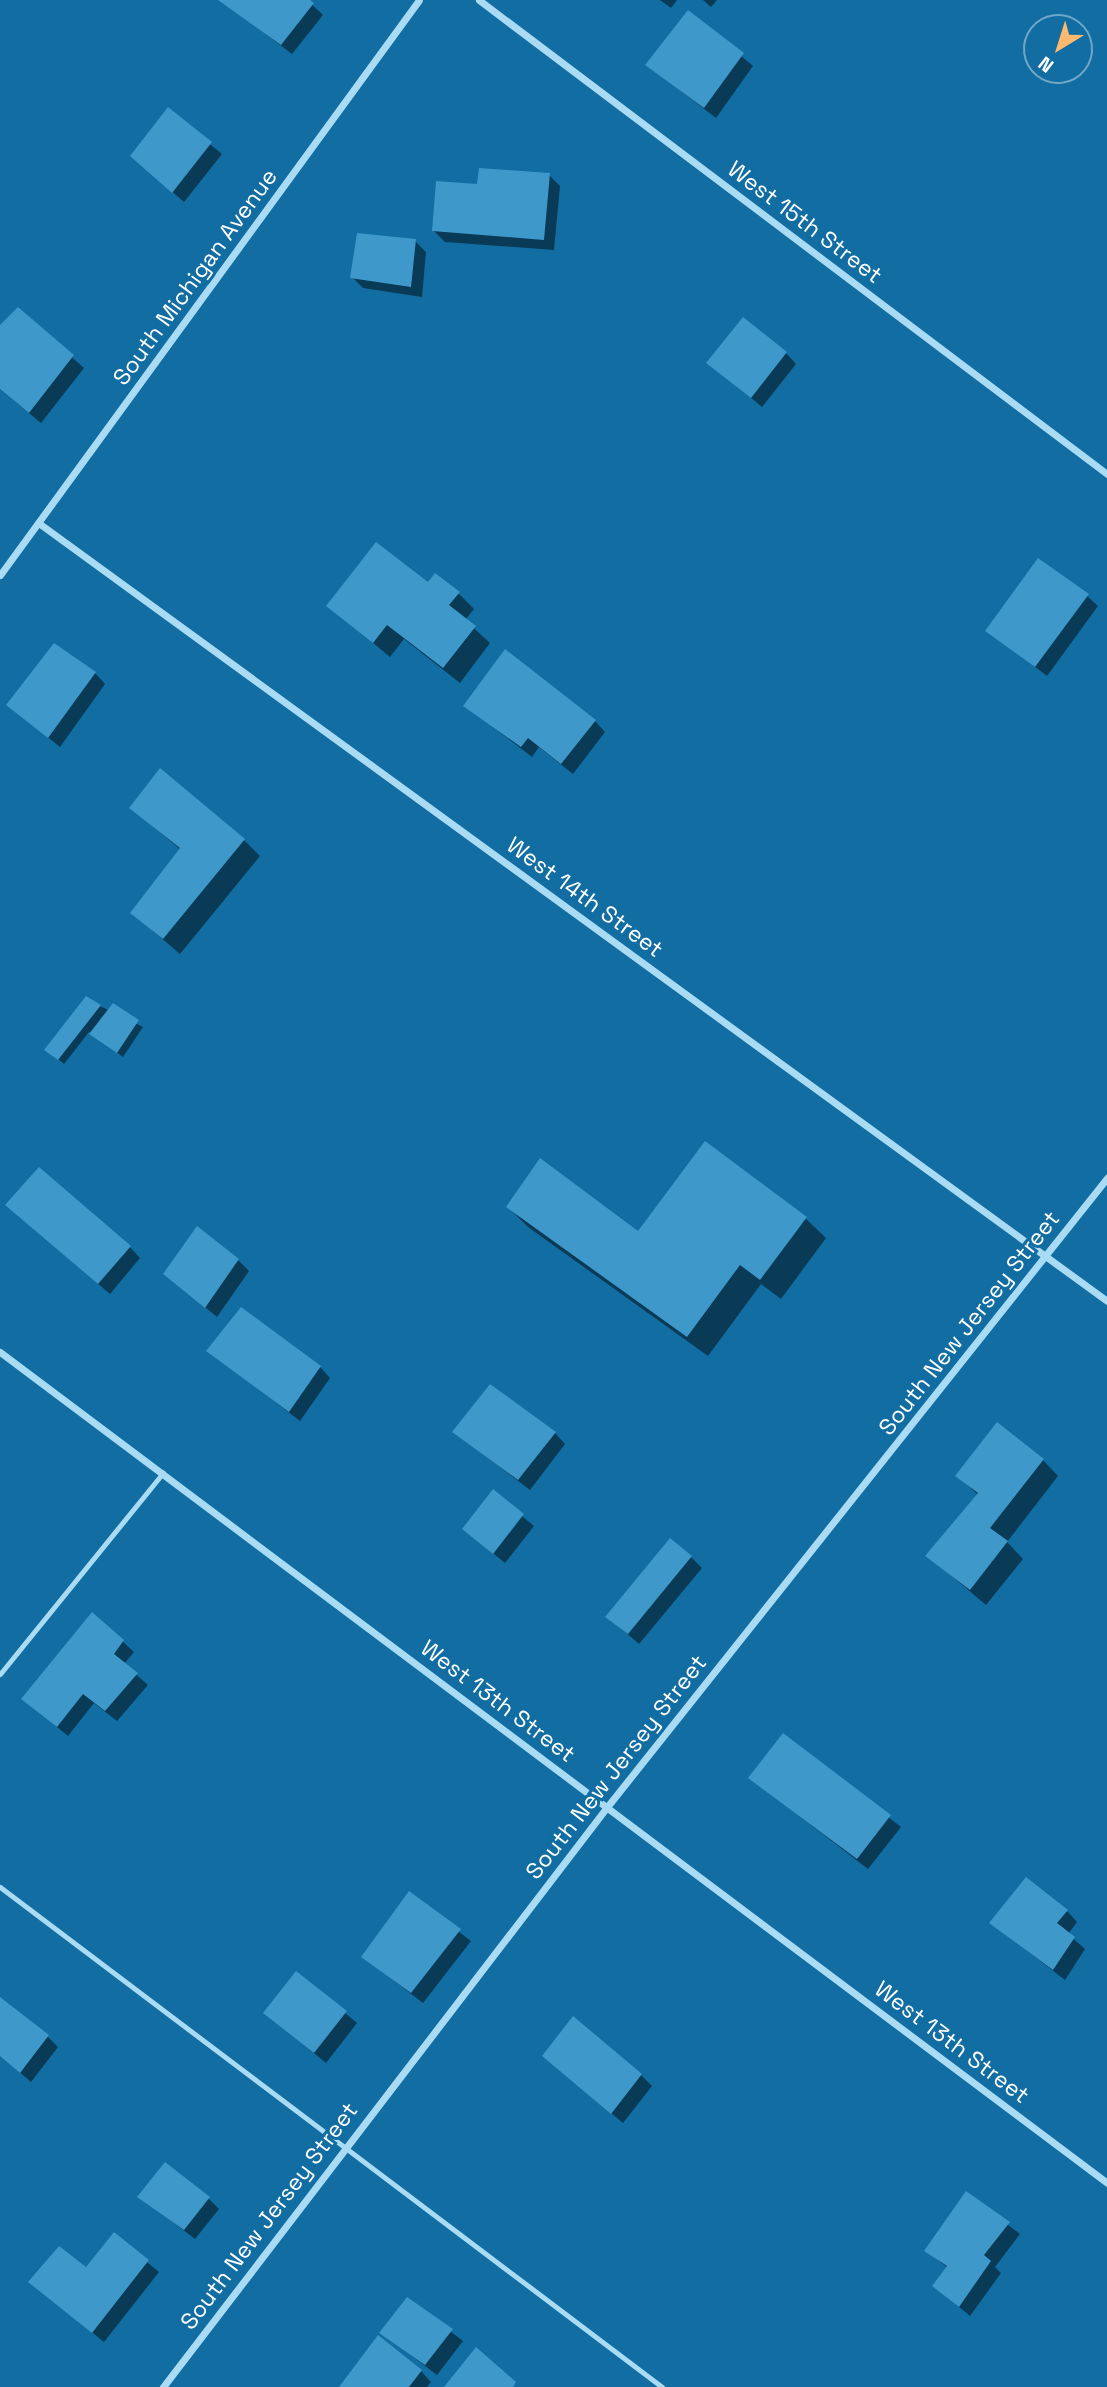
<!DOCTYPE html>
<style>
body{margin:0}
#map{position:relative;width:1107px;height:2387px;overflow:hidden;background:#116da2;font-family:"Space Grotesk",sans-serif}
div>[style]{position:absolute}
.shadow>*{inset:0;background:#0007}
.building>*{inset:0;background:#3e98ca}
.lane>*{height:5px;margin:-2.5px;padding:0 2.5px;transform-origin:2.5px;border-radius:2.5px;background:#aadbf5}
.street>*{height:7px;margin:-3.5px;padding:0 3.5px;transform-origin:3.5px;border-radius:3.5px;background:#aadbf5}
span{translate:-50% -50%;white-space:nowrap;text-align:center;line-height:1.15;-webkit-text-stroke:6px #116da2;paint-order:stroke}
.street-label{font-size:23px;color:#fff}
.north{position:absolute;left:1023px;top:14px;width:70px;height:70px;box-sizing:border-box;background:#116da2;border:2px solid #70a7c7;border-radius:50%;rotate:218deg;font-size:19px;font-weight:700;line-height:28px;text-align:center;color:#fff}
.north::after{content:'';display:block;margin:auto;width:24px;height:32px;background:#ffb96f;clip-path:polygon(50% 0,100% 100%,50% 72%,0 100%)}
</style>
<div id="map">
<div class="shadow">
<i style="clip-path:polygon(221px 0,307px 0,323px 15px,292px 54px)"></i>
<i style="clip-path:polygon(660px 0,677px 0,671px 8px)"></i>
<i style="clip-path:polygon(703px 0,717px 0,711px 7px)"></i>
<i style="clip-path:polygon(689px 12px,753px 66px,716px 118px,647px 65px)"></i>
<i style="clip-path:polygon(168px 110px,222px 154px,184px 202px,143px 166px)"></i>
<i style="clip-path:polygon(549px 175px,560px 186px,554px 250px,445px 242px,434px 231px,478px 186px)"></i>
<i style="clip-path:polygon(415px 241px,426px 252px,422px 297px,363px 288px,352px 277px)"></i>
<i style="clip-path:polygon(18px 310px,84px 368px,41px 423px,0 389px,0 328px)"></i>
<i style="clip-path:polygon(786px 353px,796px 364px,762px 407px,709px 363px)"></i>
<i style="clip-path:polygon(428px 584px,458px 593px,474px 609px,465px 620px,490px 643px,460px 683px,404px 639px,390px 657px,329px 606px)"></i>
<i style="clip-path:polygon(1087px 596px,1098px 606px,1047px 676px,987px 630px)"></i>
<i style="clip-path:polygon(95px 673px,105px 684px,60px 747px,8px 705px)"></i>
<i style="clip-path:polygon(466px 706px,595px 721px,605px 732px,573px 774px,539px 747px,532px 757px)"></i>
<i style="clip-path:polygon(131px 808px,244px 840px,260px 856px,180px 954px,132px 913px,181px 850px)"></i>
<i style="clip-path:polygon(100px 1006px,143px 1027px,123px 1057px,89px 1032px,64px 1064px,52px 1054px)"></i>
<i style="clip-path:polygon(508px 1207px,638px 1234px,805px 1218px,826px 1238px,781px 1299px,761px 1284px,708px 1356px,528px 1227px)"></i>
<i style="clip-path:polygon(18px 1215px,130px 1247px,140px 1258px,110px 1294px)"></i>
<i style="clip-path:polygon(238px 1260px,249px 1271px,217px 1317px,165px 1274px)"></i>
<i style="clip-path:polygon(209px 1351px,320px 1367px,330px 1378px,300px 1421px)"></i>
<i style="clip-path:polygon(454px 1432px,555px 1433px,565px 1444px,530px 1490px)"></i>
<i style="clip-path:polygon(1043px 1460px,1058px 1476px,1007px 1542px,1023px 1559px,986px 1605px,928px 1556px,978px 1495px,958px 1476px)"></i>
<i style="clip-path:polygon(493px 1492px,534px 1526px,505px 1563px,464px 1529px)"></i>
<i style="clip-path:polygon(691px 1557px,702px 1568px,639px 1644px,608px 1617px)"></i>
<i style="clip-path:polygon(93px 1614px,134px 1652px,124px 1664px,148px 1685px,117px 1721px,94px 1703px,68px 1736px,23px 1699px)"></i>
<i style="clip-path:polygon(783px 1736px,901px 1827px,868px 1869px,750px 1778px)"></i>
<i style="clip-path:polygon(409px 1894px,471px 1941px,423px 2003px,363px 1957px)"></i>
<i style="clip-path:polygon(1067px 1911px,1077px 1922px,1068px 1934px,1085px 1949px,1065px 1980px,991px 1923px)"></i>
<i style="clip-path:polygon(297px 1973px,357px 2023px,326px 2063px,265px 2013px)"></i>
<i style="clip-path:polygon(48px 2037px,58px 2047px,31px 2082px,0 2055px)"></i>
<i style="clip-path:polygon(555px 2066px,641px 2075px,652px 2086px,623px 2123px)"></i>
<i style="clip-path:polygon(967px 2194px,1020px 2234px,995px 2267px,1001px 2273px,970px 2316px,934px 2286px,948px 2268px,926px 2251px)"></i>
<i style="clip-path:polygon(140px 2197px,208px 2198px,219px 2209px,195px 2239px)"></i>
<i style="clip-path:polygon(114px 2235px,159px 2272px,104px 2342px,30px 2282px,86px 2270px)"></i>
<i style="clip-path:polygon(408px 2299px,463px 2341px,437px 2375px,382px 2333px)"></i>
<i style="clip-path:polygon(421px 2371px,431px 2382px,427px 2387px,341px 2387px)"></i>
</div>
<div class="building">
<i style="clip-path:polygon(218px 0,310px 0,314px 3px,281px 45px)"></i>
<i style="clip-path:polygon(688px 10px,744px 53px,704px 108px,645px 65px)"></i>
<i style="clip-path:polygon(168px 107px,212px 142px,172px 193px,130px 156px)"></i>
<i style="clip-path:polygon(479px 168px,550px 173px,544px 240px,432px 231px,436px 181px,477px 184px)"></i>
<i style="clip-path:polygon(357px 233px,416px 239px,411px 287px,350px 278px)"></i>
<i style="clip-path:polygon(18px 307px,74px 355px,29px 413px,0 389px,0 325px)"></i>
<i style="clip-path:polygon(743px 317px,787px 352px,751px 398px,706px 363px)"></i>
<i style="clip-path:polygon(376px 542px,428px 582px,435px 573px,460px 592px,449px 605px,476px 626px,443px 668px,387px 625px,373px 643px,326px 606px)"></i>
<i style="clip-path:polygon(1038px 558px,1089px 594px,1035px 667px,985px 631px)"></i>
<i style="clip-path:polygon(54px 643px,96px 672px,48px 738px,6px 705px)"></i>
<i style="clip-path:polygon(505px 649px,596px 720px,561px 764px,528px 738px,521px 747px,463px 706px)"></i>
<i style="clip-path:polygon(160px 768px,245px 839px,163px 939px,130px 913px,180px 848px,129px 808px)"></i>
<i style="clip-path:polygon(86px 996px,101px 1005px,58px 1060px,44px 1050px)"></i>
<i style="clip-path:polygon(113px 1003px,139px 1020px,117px 1053px,89px 1034px)"></i>
<i style="clip-path:polygon(705px 1141px,807px 1217px,760px 1280px,740px 1265px,687px 1337px,506px 1207px,540px 1158px,638px 1231px)"></i>
<i style="clip-path:polygon(39px 1167px,131px 1246px,98px 1284px,5px 1205px)"></i>
<i style="clip-path:polygon(197px 1226px,239px 1259px,205px 1308px,163px 1274px)"></i>
<i style="clip-path:polygon(241px 1307px,321px 1366px,289px 1412px,206px 1351px)"></i>
<i style="clip-path:polygon(490px 1384px,556px 1432px,518px 1480px,452px 1432px)"></i>
<i style="clip-path:polygon(997px 1422px,1044px 1459px,990px 1528px,1008px 1541px,970px 1590px,925px 1556px,978px 1493px,955px 1476px)"></i>
<i style="clip-path:polygon(493px 1489px,524px 1514px,493px 1554px,462px 1529px)"></i>
<i style="clip-path:polygon(670px 1538px,692px 1556px,628px 1634px,605px 1617px)"></i>
<i style="clip-path:polygon(92px 1612px,124px 1640px,114px 1654px,138px 1673px,105px 1711px,83px 1694px,57px 1727px,21px 1699px)"></i>
<i style="clip-path:polygon(783px 1733px,891px 1815px,857px 1859px,748px 1778px)"></i>
<i style="clip-path:polygon(1026px 1877px,1068px 1910px,1057px 1923px,1075px 1937px,1053px 1970px,989px 1923px)"></i>
<i style="clip-path:polygon(409px 1891px,461px 1929px,411px 1993px,361px 1957px)"></i>
<i style="clip-path:polygon(296px 1971px,347px 2011px,314px 2053px,263px 2013px)"></i>
<i style="clip-path:polygon(0 1997px,49px 2035px,20px 2073px,0 2056px)"></i>
<i style="clip-path:polygon(573px 2016px,642px 2074px,611px 2114px,542px 2056px)"></i>
<i style="clip-path:polygon(165px 2162px,210px 2197px,184px 2230px,137px 2197px)"></i>
<i style="clip-path:polygon(966px 2191px,1010px 2222px,984px 2255px,991px 2261px,959px 2307px,932px 2286px,947px 2266px,924px 2251px)"></i>
<i style="clip-path:polygon(114px 2232px,149px 2260px,92px 2333px,28px 2282px,59px 2246px,86px 2267px)"></i>
<i style="clip-path:polygon(407px 2297px,453px 2329px,425px 2365px,379px 2333px)"></i>
<i style="clip-path:polygon(378px 2335px,422px 2370px,409px 2387px,339px 2387px)"></i>
<i style="clip-path:polygon(476px 2347px,516px 2382px,513px 2387px,444px 2387px)"></i>
</div>
<div class="lane">
<i style="left:0;top:1674px;width:259px;rotate:-51deg"></i>
<i style="left:0;top:1887px;width:830px;rotate:37.06deg"></i>
</div>
<div class="street">
<i style="left:479px;top:0;width:787px;rotate:37.04deg"></i>
<i style="left:40px;top:524px;width:1320px;rotate:36.06deg"></i>
<i style="left:0;top:575px;width:711px;rotate:-53.92deg"></i>
<i style="left:0;top:1352px;width:1384px;rotate:36.89deg"></i>
<i style="left:163px;top:2387px;width:730px;rotate:-52.57deg"></i>
<i style="left:607px;top:1807px;width:804px;rotate:-51.52deg"></i>
</div>
<div class="street-label">
<span style="left:805px;top:222px;rotate:37deg">West 15th Street</span>
<span style="left:195px;top:277px;rotate:-54deg">South Michigan Avenue</span>
<span style="left:585px;top:897px;rotate:36deg">West 14th Street</span>
<span style="left:969px;top:1323px;rotate:-52deg">South New Jersey Street</span>
<span style="left:498px;top:1701px;rotate:37deg">West 13th Street</span>
<span style="left:616px;top:1767px;rotate:-52deg">South New Jersey Street</span>
<span style="left:952px;top:2042px;rotate:37deg">West 13th Street</span>
<span style="left:269px;top:2216px;rotate:-53deg">South New Jersey Street</span>
</div>
<div class="north">N</div>
</div>
